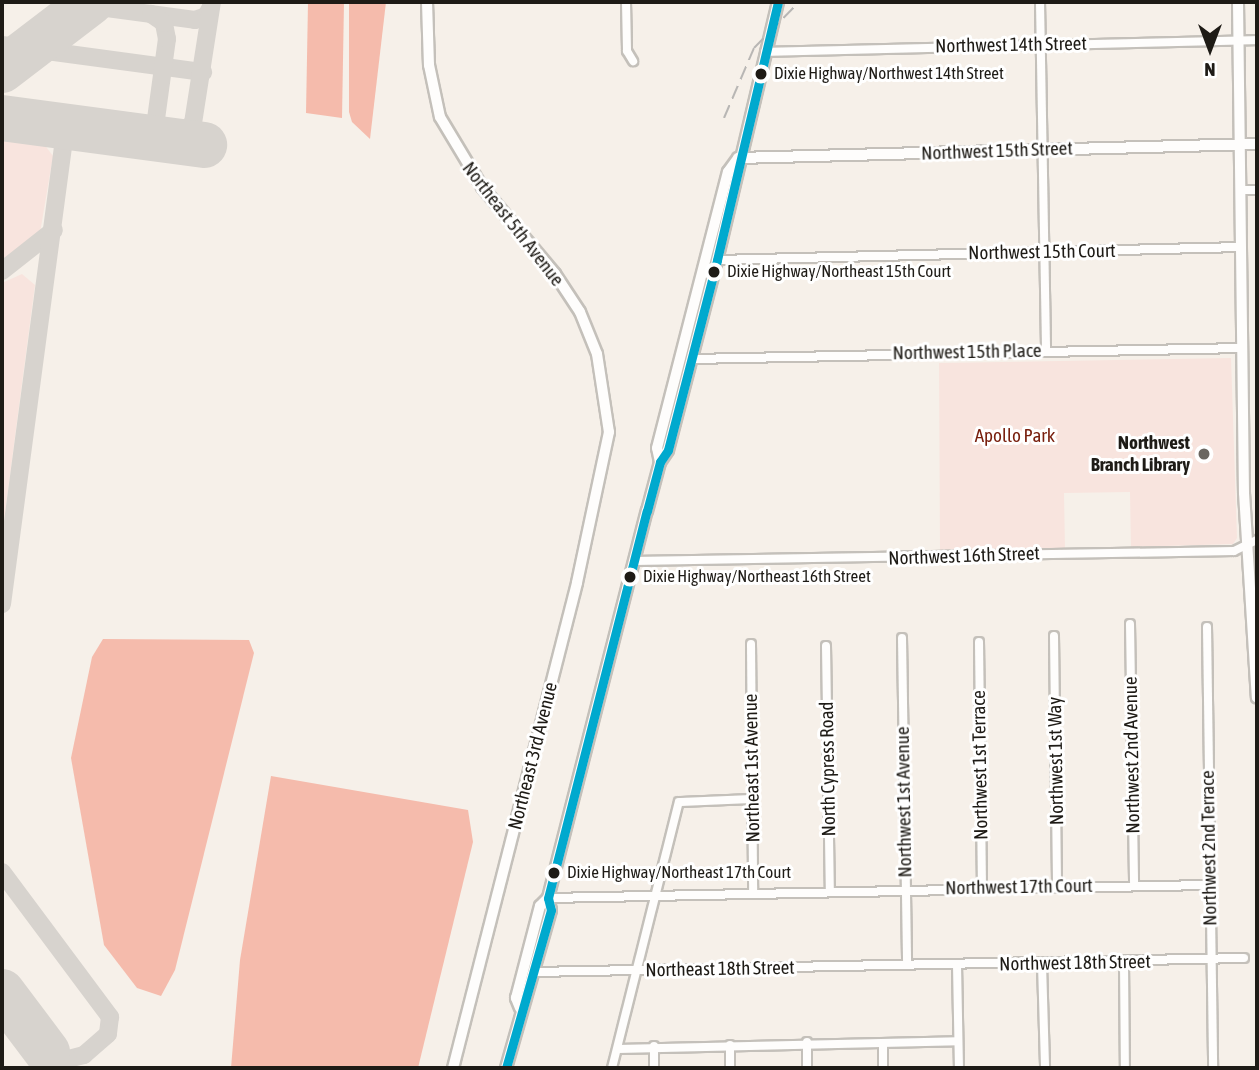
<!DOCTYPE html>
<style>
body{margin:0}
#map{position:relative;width:1259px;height:1070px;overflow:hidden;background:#f6f0e9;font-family:"Asap Condensed",sans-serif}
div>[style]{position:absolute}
.green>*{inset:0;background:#f8e4de}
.forest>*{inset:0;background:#f5bbac}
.taxiway>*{height:18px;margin:-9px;padding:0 9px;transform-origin:9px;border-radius:9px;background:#d7d3ce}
.runway>*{height:46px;margin:-23px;padding:0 23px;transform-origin:23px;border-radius:23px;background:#d7d3ce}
.roads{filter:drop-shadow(2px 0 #c4c0ba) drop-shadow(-2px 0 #c4c0ba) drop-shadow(0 2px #c4c0ba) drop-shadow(0 -2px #c4c0ba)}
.street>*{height:8px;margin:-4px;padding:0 4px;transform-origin:4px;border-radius:4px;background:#fefdfc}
.secondary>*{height:10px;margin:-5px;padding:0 5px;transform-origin:5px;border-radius:5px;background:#fefdfc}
.rail>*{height:2px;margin-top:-1px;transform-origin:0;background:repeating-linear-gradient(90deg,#b8b6b4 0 14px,transparent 0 21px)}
.bus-1>*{height:9px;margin:-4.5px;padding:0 4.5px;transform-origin:4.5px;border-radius:4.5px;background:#00a9ce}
.dots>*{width:19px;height:19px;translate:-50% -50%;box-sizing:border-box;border:4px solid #fff;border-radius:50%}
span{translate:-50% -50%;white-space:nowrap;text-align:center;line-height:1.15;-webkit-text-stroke:6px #fff;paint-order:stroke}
.bus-label{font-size:17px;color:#1e1b16}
.left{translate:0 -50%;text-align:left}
.street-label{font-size:19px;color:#1e1b16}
.park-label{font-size:19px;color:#79200f}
.poi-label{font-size:19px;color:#1e1b16;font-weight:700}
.right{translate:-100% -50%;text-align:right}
.frame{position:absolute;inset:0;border:4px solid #1e1b16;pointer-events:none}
.north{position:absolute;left:1175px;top:14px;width:70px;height:70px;-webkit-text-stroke:5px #fff;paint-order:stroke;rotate:180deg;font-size:19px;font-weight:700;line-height:28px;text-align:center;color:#1e1b16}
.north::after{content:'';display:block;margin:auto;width:24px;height:32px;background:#1e1b16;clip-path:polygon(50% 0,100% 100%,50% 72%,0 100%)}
</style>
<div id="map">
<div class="green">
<i style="clip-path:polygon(2px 134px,41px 140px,53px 156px,40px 233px,2px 263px)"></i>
<i style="clip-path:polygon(22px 274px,35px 285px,2px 536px,2px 283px)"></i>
<i style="clip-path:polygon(1231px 358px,1237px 538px,1233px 544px,1131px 547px,1130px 492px,1064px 493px,1065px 548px,940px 550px,939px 363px)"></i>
</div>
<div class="forest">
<i style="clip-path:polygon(308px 2px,344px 2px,342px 118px,306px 113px)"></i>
<i style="clip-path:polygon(349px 2px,386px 2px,370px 139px,352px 122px,349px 112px)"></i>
<i style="clip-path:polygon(103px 639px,249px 640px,254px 653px,175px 970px,161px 996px,137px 988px,104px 945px,71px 758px,92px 657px)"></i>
<i style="clip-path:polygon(271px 776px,468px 810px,473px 842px,418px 1068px,231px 1068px,240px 960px)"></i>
</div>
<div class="taxiway">
<i style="left:62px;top:2px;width:134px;rotate:7.7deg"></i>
<i style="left:195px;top:20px;width:12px;rotate:-20deg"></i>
<i style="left:206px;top:16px;width:10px;rotate:-61deg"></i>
<i style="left:2px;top:45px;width:203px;rotate:7.7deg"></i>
<i style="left:136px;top:136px;width:11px;rotate:-15deg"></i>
<i style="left:147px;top:133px;width:17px;rotate:-57deg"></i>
<i style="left:156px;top:119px;width:81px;rotate:-82.2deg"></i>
<i style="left:167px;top:39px;width:16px;rotate:-101deg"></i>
<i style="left:164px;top:23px;width:16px;rotate:-145deg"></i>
<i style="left:159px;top:139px;width:24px;rotate:-15deg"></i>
<i style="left:182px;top:133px;width:15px;rotate:-42deg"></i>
<i style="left:193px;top:123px;width:122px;rotate:-81.1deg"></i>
<i style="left:2px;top:271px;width:66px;rotate:-38.3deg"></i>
<i style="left:2px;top:604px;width:482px;rotate:-82.4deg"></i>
<i style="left:2px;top:872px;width:181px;rotate:53.3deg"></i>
<i style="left:110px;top:1017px;width:17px;rotate:97deg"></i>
<i style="left:108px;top:1034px;width:32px;rotate:139deg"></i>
<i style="left:84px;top:1055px;width:16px;rotate:166deg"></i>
<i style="left:68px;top:1059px;width:22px;rotate:-162deg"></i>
</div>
<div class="runway">
<i style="left:2px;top:70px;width:112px;rotate:-37.4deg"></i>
<i style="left:2px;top:118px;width:204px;rotate:7.6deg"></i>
<i style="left:2px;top:992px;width:75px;rotate:53.1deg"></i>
</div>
<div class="roads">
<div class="street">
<i style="left:626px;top:2px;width:49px;rotate:88.8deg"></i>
<i style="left:627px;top:51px;width:12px;rotate:59deg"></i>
<i style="left:1040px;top:2px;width:348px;rotate:89deg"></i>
<i style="left:765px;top:52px;width:492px;rotate:-1.4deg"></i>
<i style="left:1241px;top:190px;width:16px"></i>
<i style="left:717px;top:260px;width:524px;rotate:-1.42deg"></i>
<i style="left:691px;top:359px;width:552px;rotate:-1.14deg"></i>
<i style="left:634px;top:561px;width:600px;rotate:-0.95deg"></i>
<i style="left:1234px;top:551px;width:25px;rotate:-26deg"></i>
<i style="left:1130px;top:624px;width:262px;rotate:89.1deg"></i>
<i style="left:1207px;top:627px;width:441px;rotate:89.2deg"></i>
<i style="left:1054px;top:636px;width:251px;rotate:89.3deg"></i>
<i style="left:902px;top:638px;width:327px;rotate:89.1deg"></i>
<i style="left:979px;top:642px;width:246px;rotate:89.3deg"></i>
<i style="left:751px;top:644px;width:248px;rotate:89.5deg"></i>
<i style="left:826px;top:646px;width:245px;rotate:89.1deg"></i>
<i style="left:548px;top:898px;width:661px;rotate:-1.13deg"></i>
<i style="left:1124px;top:963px;width:105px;rotate:89.5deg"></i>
<i style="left:1042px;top:964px;width:104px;rotate:88.3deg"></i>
<i style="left:957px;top:965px;width:103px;rotate:88.9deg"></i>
<i style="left:534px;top:972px;width:710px;rotate:-1.13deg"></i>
<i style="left:807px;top:1042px;width:26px;rotate:90deg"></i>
<i style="left:883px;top:1043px;width:25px;rotate:90deg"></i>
<i style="left:730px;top:1045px;width:23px;rotate:90deg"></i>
<i style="left:654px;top:1046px;width:22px;rotate:90deg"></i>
<i style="left:618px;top:1049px;width:340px;rotate:-1.3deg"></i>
<i style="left:612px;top:1068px;width:274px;rotate:-75.9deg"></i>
<i style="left:679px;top:802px;width:74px;rotate:-2.3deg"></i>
</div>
<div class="secondary">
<i style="left:427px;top:2px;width:63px;rotate:88.2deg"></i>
<i style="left:429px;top:65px;width:53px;rotate:78.1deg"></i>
<i style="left:440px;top:117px;width:82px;rotate:59deg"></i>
<i style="left:482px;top:187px;width:114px;rotate:50deg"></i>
<i style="left:555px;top:274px;width:45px;rotate:56.7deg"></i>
<i style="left:580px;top:312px;width:45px;rotate:68deg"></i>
<i style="left:597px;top:354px;width:79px;rotate:81.3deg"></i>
<i style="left:609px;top:432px;width:154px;rotate:102deg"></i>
<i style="left:577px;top:583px;width:501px;rotate:104.34deg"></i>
<i style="left:1238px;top:2px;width:491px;rotate:89.3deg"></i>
<i style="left:1244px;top:493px;width:205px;rotate:86.4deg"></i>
<i style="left:738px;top:158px;width:519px;rotate:-1.55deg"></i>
<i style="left:660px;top:462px;width:14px;rotate:-102deg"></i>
<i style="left:657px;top:448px;width:285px;rotate:-75.6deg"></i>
<i style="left:728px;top:172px;width:17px;rotate:-54deg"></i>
<i style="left:520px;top:1008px;width:11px;rotate:-112deg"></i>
<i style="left:516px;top:998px;width:95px;rotate:-75.4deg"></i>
<i style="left:540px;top:906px;width:11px;rotate:-45deg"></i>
<i style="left:506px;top:1068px;width:164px;rotate:-74.1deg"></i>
<i style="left:551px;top:910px;width:12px;rotate:-104deg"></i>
<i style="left:548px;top:898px;width:399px;rotate:-75.7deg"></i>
<i style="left:647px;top:511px;width:51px;rotate:-75.1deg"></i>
<i style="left:660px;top:462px;width:14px;rotate:-56deg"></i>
<i style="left:668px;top:450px;width:196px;rotate:-75.5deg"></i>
<i style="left:717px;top:260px;width:265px;rotate:-76.7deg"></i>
</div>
</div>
<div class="rail">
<i style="left:724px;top:118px;width:76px;rotate:-66.8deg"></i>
<i style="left:754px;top:48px;width:64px;rotate:-45.6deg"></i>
</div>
<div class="bus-1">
<i style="left:506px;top:1068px;width:164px;rotate:-74.1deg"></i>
<i style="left:551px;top:910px;width:12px;rotate:-104deg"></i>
<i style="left:548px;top:898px;width:399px;rotate:-75.7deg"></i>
<i style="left:647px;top:511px;width:51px;rotate:-75.1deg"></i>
<i style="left:660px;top:462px;width:14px;rotate:-56deg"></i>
<i style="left:668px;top:450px;width:196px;rotate:-75.5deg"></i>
<i style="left:717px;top:260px;width:265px;rotate:-76.7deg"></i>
</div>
<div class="dots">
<i style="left:761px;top:74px;background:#1e1b16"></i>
<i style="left:714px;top:272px;background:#1e1b16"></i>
<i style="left:1204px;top:454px;background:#6a6660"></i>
<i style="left:630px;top:577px;background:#1e1b16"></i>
<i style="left:554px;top:873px;background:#1e1b16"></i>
</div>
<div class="bus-label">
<span class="left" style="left:774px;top:74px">Dixie Highway/Northwest 14th Street</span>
<span class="left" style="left:727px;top:272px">Dixie Highway/Northeast 15th Court</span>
<span class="left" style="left:643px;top:577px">Dixie Highway/Northeast 16th Street</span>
<span class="left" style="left:567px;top:873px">Dixie Highway/Northeast 17th Court</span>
</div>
<div class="street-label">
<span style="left:1011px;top:45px;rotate:-1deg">Northwest 14th Street</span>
<span style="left:997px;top:151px;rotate:-2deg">Northwest 15th Street</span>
<span style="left:513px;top:224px;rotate:52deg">Northeast 5th Avenue</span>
<span style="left:1042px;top:252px;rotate:-1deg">Northwest 15th Court</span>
<span style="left:967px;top:352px;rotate:-1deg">Northwest 15th Place</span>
<span style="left:964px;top:556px;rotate:-2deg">Northwest 16th Street</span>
<span style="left:1132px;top:755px;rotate:-91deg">Northwest 2nd Avenue</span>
<span style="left:533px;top:756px;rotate:-76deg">Northeast 3rd Avenue</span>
<span style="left:1056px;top:761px;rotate:-91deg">Northwest 1st Way</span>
<span style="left:980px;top:765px;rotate:-91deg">Northwest 1st Terrace</span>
<span style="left:752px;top:768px;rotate:-91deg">Northeast 1st Avenue</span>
<span style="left:828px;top:769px;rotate:-91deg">North Cypress Road</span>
<span style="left:904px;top:802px;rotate:-91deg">Northwest 1st Avenue</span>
<span style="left:1209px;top:848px;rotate:-91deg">Northwest 2nd Terrace</span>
<span style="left:1019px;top:887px;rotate:-1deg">Northwest 17th Court</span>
<span style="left:1075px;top:963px;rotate:-1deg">Northwest 18th Street</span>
<span style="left:720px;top:969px;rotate:-1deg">Northeast 18th Street</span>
</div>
<div class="park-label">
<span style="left:1015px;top:436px">Apollo Park</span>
</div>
<div class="poi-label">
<span class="right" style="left:1190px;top:454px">Northwest<br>Branch Library</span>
</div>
<div class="frame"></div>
<div class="north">N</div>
</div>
